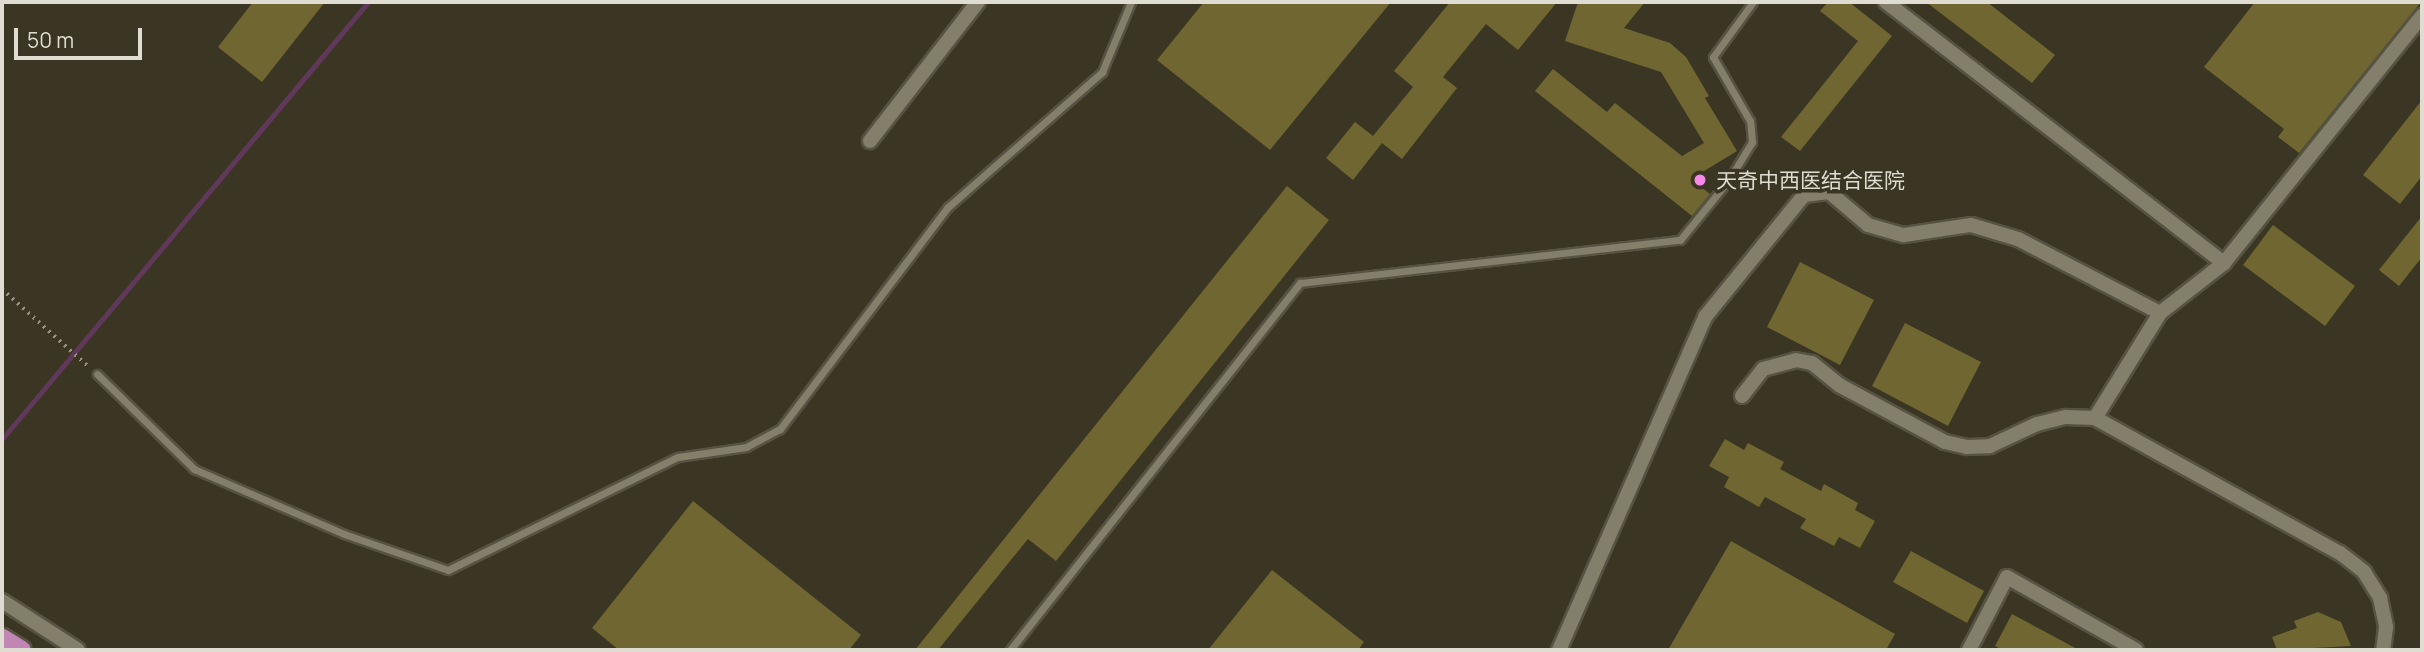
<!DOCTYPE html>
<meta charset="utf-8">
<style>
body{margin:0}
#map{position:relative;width:2424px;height:652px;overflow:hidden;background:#3a3623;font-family:Manrope,"Noto Sans SC",sans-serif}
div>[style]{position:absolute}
.stream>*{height:5px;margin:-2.5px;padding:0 2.5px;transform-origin:2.5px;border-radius:2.5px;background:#60385a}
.building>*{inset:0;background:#706631}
.path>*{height:3.5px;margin-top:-1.75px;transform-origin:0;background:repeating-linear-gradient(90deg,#959283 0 2px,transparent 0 7px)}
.roads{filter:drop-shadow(2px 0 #565343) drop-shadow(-2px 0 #565343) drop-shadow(0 2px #565343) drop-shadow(0 -2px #565343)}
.service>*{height:7px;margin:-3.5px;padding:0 3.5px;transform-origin:3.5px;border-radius:3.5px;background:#837f6a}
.minor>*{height:14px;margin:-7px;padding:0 7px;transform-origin:7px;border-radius:7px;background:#837f6a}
.trunk>*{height:19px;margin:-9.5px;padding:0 9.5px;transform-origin:9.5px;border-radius:9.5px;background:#c286b4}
.dots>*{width:19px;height:19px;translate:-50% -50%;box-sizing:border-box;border:4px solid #3a3623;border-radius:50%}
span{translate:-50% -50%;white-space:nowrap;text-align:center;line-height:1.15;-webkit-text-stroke:7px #3a3623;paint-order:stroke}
.poi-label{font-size:21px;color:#dfddd2}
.left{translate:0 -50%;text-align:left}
.frame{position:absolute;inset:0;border:4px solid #dfddd2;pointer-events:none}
.scale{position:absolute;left:14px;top:28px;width:128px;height:32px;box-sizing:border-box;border:4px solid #dfddd2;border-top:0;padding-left:9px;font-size:21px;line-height:24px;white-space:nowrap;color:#dfddd2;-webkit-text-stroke:5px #3a3623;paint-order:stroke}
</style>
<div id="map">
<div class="stream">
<i style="left:2px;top:439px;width:570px;rotate:-50.05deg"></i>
</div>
<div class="building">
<i style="clip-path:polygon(253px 2px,325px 2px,262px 82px,218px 47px)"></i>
<i style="clip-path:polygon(1204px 2px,1391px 2px,1270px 150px,1157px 60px)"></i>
<i style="clip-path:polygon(1450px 2px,1557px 2px,1518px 50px,1486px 24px,1443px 77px,1457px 88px,1402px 159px,1382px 143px,1353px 180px,1326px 158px,1355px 122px,1373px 136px,1413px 87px,1394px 71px)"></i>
<i style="clip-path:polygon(1578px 2px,1645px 2px,1624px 28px,1670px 43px,1686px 57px,1709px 96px,1705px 98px,1737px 151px,1691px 179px,1710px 194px,1692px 216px,1535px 91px,1553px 69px,1607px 112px,1615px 103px,1682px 156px,1704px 143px,1661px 72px,1565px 41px)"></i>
<i style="clip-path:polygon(1828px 2px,1849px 2px,1892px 36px,1800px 151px,1781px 137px,1858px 41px,1820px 11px)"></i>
<i style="clip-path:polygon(1926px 2px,1987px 2px,2055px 55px,2032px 83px)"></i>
<i style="clip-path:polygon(2255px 2px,2421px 2px,2299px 153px,2278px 137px,2284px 129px,2204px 67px)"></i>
<i style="clip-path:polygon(2422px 100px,2422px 176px,2400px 204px,2363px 175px)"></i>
<i style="clip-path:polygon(1287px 186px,1329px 220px,1056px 561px,1028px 539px,938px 650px,915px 650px)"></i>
<i style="clip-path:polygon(2422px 216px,2422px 257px,2399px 286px,2379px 270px)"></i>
<i style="clip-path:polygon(2273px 225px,2355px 286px,2325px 326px,2243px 265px)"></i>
<i style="clip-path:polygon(1800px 262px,1874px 300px,1840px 365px,1767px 327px)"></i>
<i style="clip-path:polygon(1905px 323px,1981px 362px,1948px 426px,1872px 386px)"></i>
<i style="clip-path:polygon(1725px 439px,1744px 450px,1748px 443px,1784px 462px,1780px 469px,1821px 491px,1824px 484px,1858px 503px,1855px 510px,1875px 521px,1860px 548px,1839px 537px,1834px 546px,1800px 528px,1806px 519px,1765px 497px,1759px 507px,1724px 487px,1729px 477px,1709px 466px)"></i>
<i style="clip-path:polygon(693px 501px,861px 635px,849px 650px,619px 650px,592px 628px)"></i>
<i style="clip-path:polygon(1731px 541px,1895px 634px,1886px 650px,1668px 650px)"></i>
<i style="clip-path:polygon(1911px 551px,1984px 591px,1967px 623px,1893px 582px)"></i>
<i style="clip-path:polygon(1272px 570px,1364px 642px,1358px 650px,1208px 650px)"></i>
<i style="clip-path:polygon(2318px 612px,2341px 622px,2351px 646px,2277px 650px,2272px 637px,2297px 628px,2294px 621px)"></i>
<i style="clip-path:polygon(2012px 614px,2079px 650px,2003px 650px,1995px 646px)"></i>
</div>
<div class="path">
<i style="left:2px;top:289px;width:117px;rotate:41.9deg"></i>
</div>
<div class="roads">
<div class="service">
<i style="left:97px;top:374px;width:136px;rotate:44.4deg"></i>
<i style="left:194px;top:469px;width:163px;rotate:23.4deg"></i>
<i style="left:344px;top:534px;width:110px;rotate:19.1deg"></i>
<i style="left:448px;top:570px;width:256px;rotate:-26.2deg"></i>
<i style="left:678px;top:457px;width:69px;rotate:-8.4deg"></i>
<i style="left:746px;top:447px;width:38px;rotate:-28deg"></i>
<i style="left:780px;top:429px;width:278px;rotate:-52.9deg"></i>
<i style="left:948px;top:207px;width:205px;rotate:-41.2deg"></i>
<i style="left:1102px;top:72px;width:76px;rotate:-67.5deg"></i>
<i style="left:1010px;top:650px;width:468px;rotate:-51.7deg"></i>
<i style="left:1300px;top:283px;width:382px;rotate:-6.5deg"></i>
<i style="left:1680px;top:240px;width:76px;rotate:-50.9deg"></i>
<i style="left:1728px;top:181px;width:46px;rotate:-58.4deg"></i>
<i style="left:1752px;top:142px;width:21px;rotate:-95deg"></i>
<i style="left:1750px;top:121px;width:74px;rotate:-120deg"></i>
<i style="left:1713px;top:57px;width:68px;rotate:-54deg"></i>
</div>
<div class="minor">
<i style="left:1886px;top:2px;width:427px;rotate:37.7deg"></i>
<i style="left:870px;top:141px;width:176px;rotate:-52.2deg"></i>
<i style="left:1742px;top:396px;width:34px;rotate:-52deg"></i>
<i style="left:1763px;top:369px;width:34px;rotate:-15deg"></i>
<i style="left:1796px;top:360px;width:16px;rotate:11deg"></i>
<i style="left:1812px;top:363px;width:35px;rotate:39deg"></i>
<i style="left:1839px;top:385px;width:120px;rotate:28.3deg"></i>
<i style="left:1945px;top:442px;width:23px;rotate:13deg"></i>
<i style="left:1967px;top:447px;width:23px;rotate:-2deg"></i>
<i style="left:1990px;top:446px;width:52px;rotate:-25.1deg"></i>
<i style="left:2037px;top:424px;width:30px;rotate:-14deg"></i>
<i style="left:2066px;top:417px;width:29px;rotate:2deg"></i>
<i style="left:2095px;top:418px;width:280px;rotate:28.9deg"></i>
<i style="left:2340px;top:553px;width:31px;rotate:38deg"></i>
<i style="left:2364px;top:572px;width:31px;rotate:58deg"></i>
<i style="left:2380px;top:598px;width:30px;rotate:78deg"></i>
<i style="left:2386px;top:627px;width:23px;rotate:97deg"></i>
<i style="left:2095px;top:418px;width:123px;rotate:-58.2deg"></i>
<i style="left:2px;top:601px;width:90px;rotate:32.8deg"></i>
<i style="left:1559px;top:650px;width:364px;rotate:-66.3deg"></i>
<i style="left:1705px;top:317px;width:157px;rotate:-50.9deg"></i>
<i style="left:1804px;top:195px;width:25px;rotate:-7deg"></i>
<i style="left:1829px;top:192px;width:51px;rotate:40.2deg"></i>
<i style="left:1868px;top:225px;width:37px;rotate:16deg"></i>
<i style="left:1904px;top:235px;width:68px;rotate:-8.5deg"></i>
<i style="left:1971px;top:225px;width:49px;rotate:16.6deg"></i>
<i style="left:2018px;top:239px;width:160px;rotate:27.5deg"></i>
<i style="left:2160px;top:313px;width:81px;rotate:-38deg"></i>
<i style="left:2224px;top:263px;width:317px;rotate:-51.3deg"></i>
<i style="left:1969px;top:650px;width:82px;rotate:-62.5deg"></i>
<i style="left:2007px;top:577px;width:148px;rotate:29.5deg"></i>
</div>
<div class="trunk">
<i style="left:2px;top:638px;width:22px;rotate:32deg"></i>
</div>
</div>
<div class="dots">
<i style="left:1700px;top:180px;background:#f888ea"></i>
</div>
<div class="poi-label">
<span class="left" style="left:1716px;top:180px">天奇中西医结合医院</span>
</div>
<div class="frame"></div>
<div class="scale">50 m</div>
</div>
